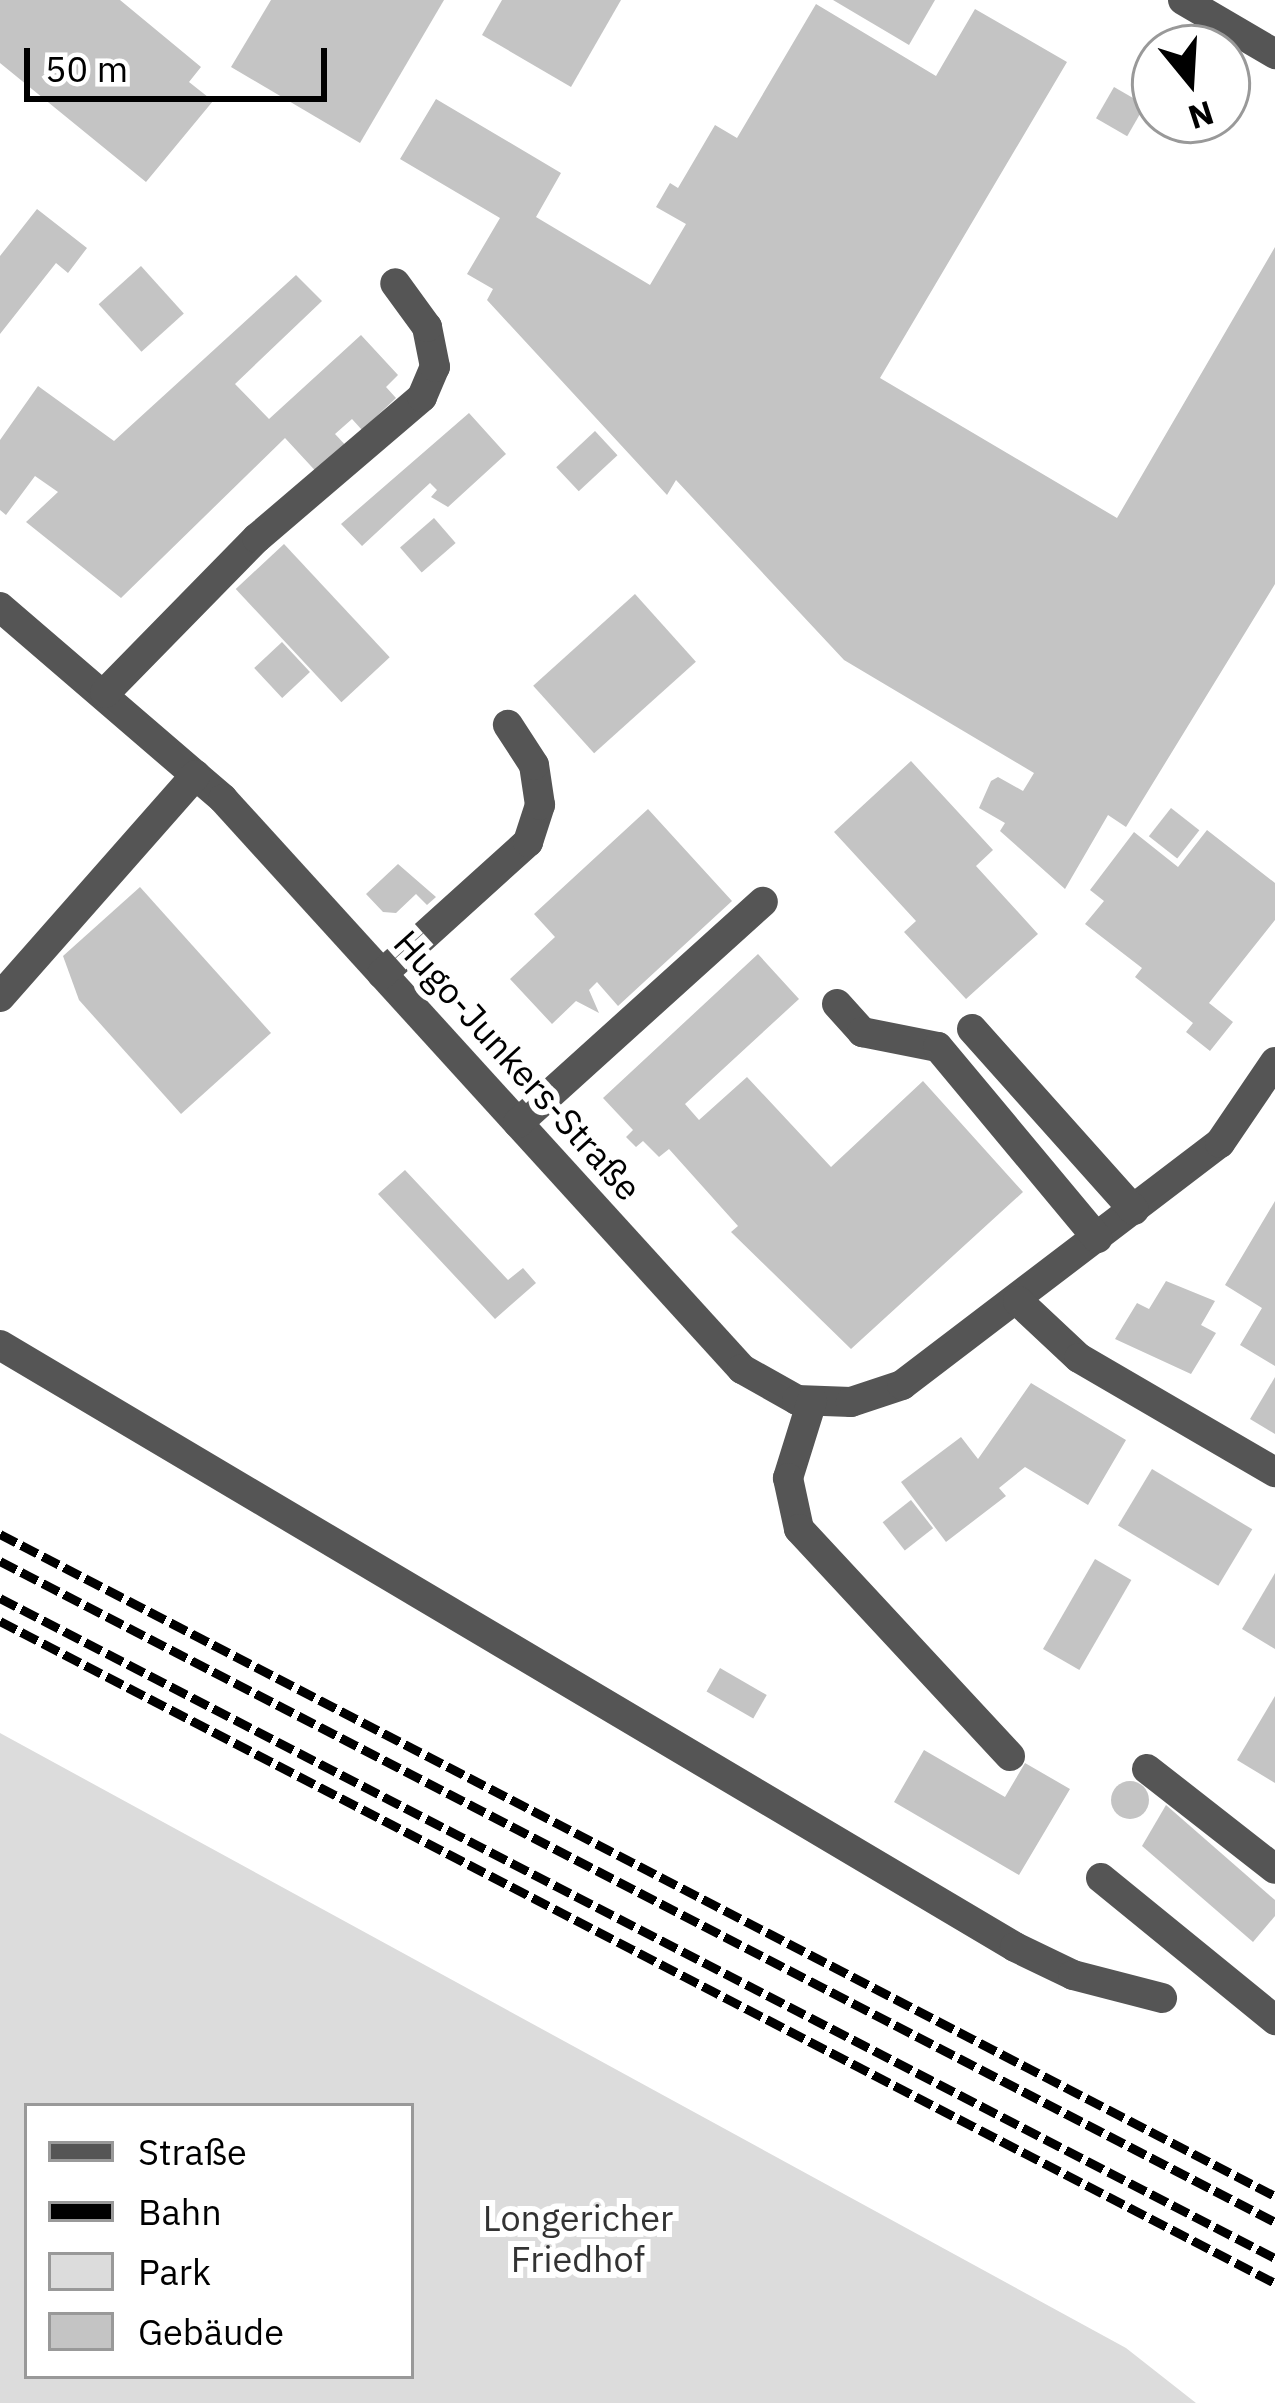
<!DOCTYPE html>
<meta charset="utf-8">
<style>
body{margin:0}
#map{position:relative;width:1275px;height:2403px;overflow:hidden;background:#fff;font-family:"IBM Plex Sans",sans-serif}
div>[style]{position:absolute}
.green>*{inset:0;background:#dcdcdc}
.building>*{inset:0;background:#c4c4c4;transform-origin:0 0}
.round{border-radius:50%}
.minor>*{height:30px;margin:-15px;padding:0 15px;transform-origin:15px;border-radius:15px;background:#555}
.rail>*{height:9px;margin-top:-4.5px;transform-origin:0;background:repeating-linear-gradient(90deg,#000 0 18px,transparent 0 24px)}
span{translate:-50% -50%;white-space:nowrap;text-align:center;line-height:1.15;-webkit-text-stroke:12px #fff;paint-order:stroke}
.street-label{font-size:36px;color:#000}
.park-label{font-size:36px;color:#333}
.legend{position:absolute;left:24px;top:2103px;width:390px;height:276px;box-sizing:border-box;background:#fff;border:3px solid #999;margin:0;padding:15px 21px;list-style:none;font-size:36px;color:#000}
.legend li{display:flex;align-items:center;gap:24px;height:60px}
.legend b{width:60px;border:3px solid #999}
.north{position:absolute;left:1131px;top:24px;width:120px;height:120px;box-sizing:border-box;background:#fff;border:3px solid #999;border-radius:50%;rotate:162deg;font-size:33px;font-weight:700;line-height:48px;text-align:center;color:#000}
.north::after{content:'';display:block;margin:auto;width:42px;height:54px;background:#000;clip-path:polygon(50% 0,100% 100%,50% 72%,0 100%)}
.scale{position:absolute;left:24px;top:48px;width:303px;height:54px;box-sizing:border-box;border:6px solid #000;border-top:0;padding-left:15px;font-size:36px;line-height:42px;white-space:nowrap;color:#000;-webkit-text-stroke:9px #fff;paint-order:stroke}
</style>
<div id="map">
<div class="green">
<div style="clip-path:polygon(evenodd,0 1733px,1126px 2348px,1196px 2403px,0 2403px,0 1733px,27px 2106px,411px 2106px,411px 2376px,27px 2376px,27px 2106px)"></div>
</div>
<div class="building">
<div style="clip-path:polygon(0 0,120px 0,201px 67px,189px 82px,213px 101px,146px 182px,0 63px)"></div>
<div style="clip-path:polygon(271px 0,444px 0,360px 143px,231px 67px)"></div>
<div style="clip-path:polygon(502px 0,621px 0,571px 87px,482px 35px)"></div>
<div style="clip-path:polygon(833px 0,935px 0,909px 45px)"></div>
<div style="clip-path:polygon(816px 4px,936px 76px,975px 9px,1067px 62px,880px 378px,1117px 518px,1275px 247px,1275px 584px,1126px 827px,1108px 815px,1065px 889px,1000px 831px,1005px 823px,979px 808px,991px 781px,998px 777px,1023px 791px,1034px 773px,844px 660px,676px 480px,667px 495px,487px 300px,493px 289px,467px 274px,500px 218px,400px 159px,436px 99px,561px 173px,536px 217px,650px 285px,686px 224px,656px 207px,670px 183px,678px 188px,715px 125px,737px 138px)"></div>
<div style="left:1114px;top:87px;width:36px;height:36px;rotate:30deg"></div>
<div style="clip-path:polygon(37px 209px,87px 248px,68px 273px,56px 263px,0 334px,0 256px)"></div>
<div style="left:141px;top:266px;width:64px;height:57px;rotate:48deg"></div>
<div style="clip-path:polygon(296px 275px,322px 301px,235px 384px,269px 419px,361px 335px,398px 375px,386px 387px,396px 398px,362px 430px,352px 419px,335px 434px,351px 451px,322px 478px,285px 438px,121px 598px,26px 522px,58px 492px,35px 476px,6px 515px,0 510px,0 440px,38px 386px,114px 441px)"></div>
<div style="clip-path:polygon(469px 413px,506px 454px,448px 507px,431px 497px,437px 490px,430px 483px,362px 546px,341px 524px)"></div>
<div style="left:595px;top:431px;width:33px;height:53px;rotate:47deg"></div>
<div style="left:434px;top:518px;width:33px;height:45px;rotate:49deg"></div>
<div style="left:284px;top:544px;width:155px;height:66px;rotate:47deg"></div>
<div style="left:635px;top:594px;width:91px;height:137px;rotate:48deg"></div>
<div style="left:282px;top:642px;width:41px;height:38px;rotate:47deg"></div>
<div style="clip-path:polygon(911px 761px,993px 850px,976px 866px,1038px 934px,966px 999px,904px 932px,916px 921px,834px 832px)"></div>
<div style="left:1171px;top:808px;width:36px;height:36px;rotate:38deg"></div>
<div style="clip-path:polygon(648px 809px,732px 901px,618px 1006px,597px 982px,589px 990px,599px 1013px,576px 1001px,552px 1024px,510px 979px,555px 937px,534px 914px)"></div>
<div style="clip-path:polygon(1207px 830px,1275px 883px,1275px 920px,1209px 1003px,1233px 1022px,1210px 1051px,1186px 1032px,1193px 1023px,1135px 977px,1142px 968px,1085px 924px,1104px 901px,1090px 890px,1134px 832px,1178px 867px)"></div>
<div style="clip-path:polygon(398px 864px,436px 897px,427px 905px,416px 894px,396px 913px,383px 912px,366px 894px)"></div>
<div style="clip-path:polygon(140px 887px,271px 1033px,181px 1114px,79px 1000px,63px 956px)"></div>
<div style="clip-path:polygon(758px 954px,799px 999px,685px 1104px,699px 1120px,747px 1077px,831px 1167px,923px 1081px,1023px 1192px,851px 1349px,731px 1232px,738px 1226px,669px 1149px,659px 1157px,643px 1141px,636px 1147px,626px 1137px,633px 1130px,603px 1098px)"></div>
<div style="clip-path:polygon(405px 1170px,508px 1280px,523px 1268px,536px 1283px,495px 1319px,378px 1194px)"></div>
<div style="clip-path:polygon(1275px 1201px,1275px 1366px,1240px 1345px,1262px 1308px,1225px 1285px)"></div>
<div style="clip-path:polygon(1166px 1281px,1215px 1301px,1201px 1325px,1216px 1333px,1191px 1374px,1115px 1339px,1137px 1303px,1149px 1309px)"></div>
<div style="clip-path:polygon(1275px 1377px,1275px 1434px,1250px 1419px)"></div>
<div style="clip-path:polygon(1031px 1383px,1126px 1440px,1088px 1505px,1025px 1467px,999px 1488px,1006px 1496px,946px 1542px,901px 1482px,961px 1437px,978px 1459px)"></div>
<div style="left:1152px;top:1469px;width:117px;height:66px;rotate:31deg"></div>
<div style="left:911px;top:1500px;width:36px;height:36px;rotate:52deg"></div>
<div style="left:1095px;top:1559px;width:42px;height:104px;rotate:30deg"></div>
<div style="clip-path:polygon(1275px 1573px,1275px 1649px,1242px 1629px)"></div>
<div style="left:720px;top:1668px;width:54px;height:27px;rotate:30deg"></div>
<div style="clip-path:polygon(1275px 1696px,1275px 1783px,1237px 1760px)"></div>
<div style="clip-path:polygon(924px 1750px,1005px 1797px,1025px 1763px,1070px 1789px,1019px 1875px,894px 1802px)"></div>
<div class="round" style="left:1111px;top:1781px;width:38px;height:38px"></div>
<div style="clip-path:polygon(1166px 1805px,1275px 1900px,1275px 1916px,1253px 1942px,1142px 1846px)"></div>
</div>
<div class="minor">
<div style="left:1183px;top:0;width:107px;rotate:30.4deg"></div>
<div style="left:0;top:607px;width:294px;rotate:40.7deg"></div>
<div style="left:223px;top:799px;width:771px;rotate:47.68deg"></div>
<div style="left:742px;top:1369px;width:63px;rotate:29.4deg"></div>
<div style="left:797px;top:1400px;width:54px;rotate:2.1deg"></div>
<div style="left:851px;top:1402px;width:54px;rotate:-18.4deg"></div>
<div style="left:902px;top:1385px;width:400px;rotate:-37.3deg"></div>
<div style="left:1220px;top:1143px;width:98px;rotate:-55.8deg"></div>
<div style="left:105px;top:693px;width:217px;rotate:-45.6deg"></div>
<div style="left:257px;top:538px;width:217px;rotate:-40.5deg"></div>
<div style="left:422px;top:397px;width:33px;rotate:-67deg"></div>
<div style="left:435px;top:367px;width:41px;rotate:-101.3deg"></div>
<div style="left:427px;top:327px;width:54px;rotate:-126deg"></div>
<div style="left:382px;top:974px;width:197px;rotate:-42.1deg"></div>
<div style="left:528px;top:842px;width:39px;rotate:-72deg"></div>
<div style="left:540px;top:805px;width:40px;rotate:-98.5deg"></div>
<div style="left:534px;top:765px;width:48px;rotate:-123deg"></div>
<div style="left:0;top:997px;width:296px;rotate:-48.6deg"></div>
<div style="left:837px;top:1004px;width:38px;rotate:48deg"></div>
<div style="left:862px;top:1032px;width:77px;rotate:11.2deg"></div>
<div style="left:938px;top:1047px;width:249px;rotate:50.2deg"></div>
<div style="left:972px;top:1029px;width:243px;rotate:48.2deg"></div>
<div style="left:518px;top:1123px;width:330px;rotate:-42.1deg"></div>
<div style="left:1018px;top:1301px;width:83px;rotate:43.1deg"></div>
<div style="left:1079px;top:1358px;width:227px;rotate:30.2deg"></div>
<div style="left:0;top:1345px;width:1180px;rotate:30.67deg"></div>
<div style="left:1015px;top:1947px;width:64px;rotate:25.8deg"></div>
<div style="left:1073px;top:1975px;width:92px;rotate:14.5deg"></div>
<div style="left:812px;top:1401px;width:81px;rotate:107.3deg"></div>
<div style="left:788px;top:1478px;width:52px;rotate:77.8deg"></div>
<div style="left:799px;top:1529px;width:310px;rotate:47.1deg"></div>
<div style="left:1147px;top:1769px;width:162px;rotate:38deg"></div>
<div style="left:1101px;top:1878px;width:225px;rotate:39.2deg"></div>
</div>
<div class="rail">
<div style="left:0;top:1534px;width:1437px;rotate:27.44deg"></div>
<div style="left:0;top:1561px;width:1436px;rotate:27.4deg"></div>
<div style="left:0;top:1598px;width:1436px;rotate:27.37deg"></div>
<div style="left:0;top:1621px;width:1437px;rotate:27.44deg"></div>
</div>
<div class="street-label">
<span style="left:518px;top:1065px;rotate:48deg">Hugo-Junkers-Straße</span>
</div>
<div class="park-label">
<span style="left:578px;top:2238px">Longericher<br>Friedhof</span>
</div>
<ul class="legend">
<li><b style="height:15px;background:#555"></b>Straße</li>
<li><b style="height:15px;background:#000"></b>Bahn</li>
<li><b style="height:33px;background:#dcdcdc"></b>Park</li>
<li><b style="height:33px;background:#c4c4c4"></b>Gebäude</li>
</ul>
<div class="north">N</div>
<div class="scale">50 m</div>
</div>
